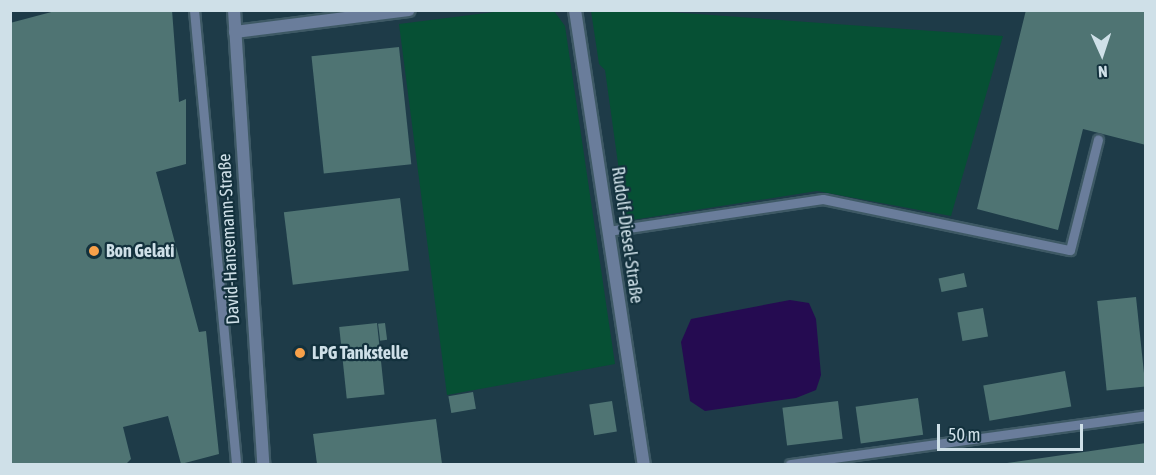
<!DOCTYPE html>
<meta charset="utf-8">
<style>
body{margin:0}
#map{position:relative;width:1156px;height:475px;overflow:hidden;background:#1e3b48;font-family:"Asap Condensed",sans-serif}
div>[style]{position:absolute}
.green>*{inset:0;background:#065034}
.water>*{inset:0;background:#250b51}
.building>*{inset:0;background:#4f7473;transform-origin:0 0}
.roads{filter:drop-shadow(2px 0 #3e5965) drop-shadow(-2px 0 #3e5965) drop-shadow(0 2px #3e5965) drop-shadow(0 -2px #3e5965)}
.service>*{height:9px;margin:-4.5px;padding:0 4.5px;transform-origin:4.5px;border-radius:4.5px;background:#6a7d9b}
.minor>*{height:12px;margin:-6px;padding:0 6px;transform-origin:6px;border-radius:6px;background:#6a7d9b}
.tertiary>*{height:12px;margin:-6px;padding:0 6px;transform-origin:6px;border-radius:6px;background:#6a7d9b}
.dots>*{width:16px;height:16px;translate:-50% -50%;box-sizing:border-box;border:3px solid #13313d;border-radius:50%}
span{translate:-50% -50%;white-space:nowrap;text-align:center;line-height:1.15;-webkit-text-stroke:4.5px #13313d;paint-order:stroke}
.street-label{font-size:18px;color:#cfe0e8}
.poi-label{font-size:18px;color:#cfe0e8;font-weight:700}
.left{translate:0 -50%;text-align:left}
.frame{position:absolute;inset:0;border:12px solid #cfe0e8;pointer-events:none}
.north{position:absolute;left:1072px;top:24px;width:60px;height:60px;-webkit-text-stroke:4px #13313d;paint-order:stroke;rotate:177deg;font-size:16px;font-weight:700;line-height:24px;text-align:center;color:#cfe0e8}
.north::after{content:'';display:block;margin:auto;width:21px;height:27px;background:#cfe0e8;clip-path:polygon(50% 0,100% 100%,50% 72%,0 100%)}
.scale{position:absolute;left:937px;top:424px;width:146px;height:27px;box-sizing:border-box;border:3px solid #cfe0e8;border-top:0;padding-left:8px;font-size:18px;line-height:21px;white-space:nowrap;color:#cfe0e8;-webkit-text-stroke:4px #13313d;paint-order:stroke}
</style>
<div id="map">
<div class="green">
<div style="clip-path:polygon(510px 10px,554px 11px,565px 26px,615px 364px,447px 395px,399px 24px)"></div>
<div style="clip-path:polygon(591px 11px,655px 11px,1003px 36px,951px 216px,817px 191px,626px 221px,605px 70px,599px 64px)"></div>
</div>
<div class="water">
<div style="clip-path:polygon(790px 300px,809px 303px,816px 319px,821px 375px,816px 390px,796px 398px,705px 411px,690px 401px,681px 342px,691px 319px)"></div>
</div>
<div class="building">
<div style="clip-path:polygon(59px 10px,172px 10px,179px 102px,186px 99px,186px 164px,156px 172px,199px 332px,206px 331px,219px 454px,181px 464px,168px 416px,123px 427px,131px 459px,126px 464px,10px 464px,10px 23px)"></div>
<div style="clip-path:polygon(1026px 10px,1146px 10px,1146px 145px,1083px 129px,1058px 230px,977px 209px)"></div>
<div style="left:399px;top:47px;width:118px;height:88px;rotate:84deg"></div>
<div style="left:400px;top:198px;width:73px;height:117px;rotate:83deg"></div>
<div style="left:964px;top:273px;width:14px;height:26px;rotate:78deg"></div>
<div style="left:1136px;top:297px;width:90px;height:39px;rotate:84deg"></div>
<div style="left:983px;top:308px;width:29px;height:26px;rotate:80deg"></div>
<div style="left:377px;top:323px;width:72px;height:38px;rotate:84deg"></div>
<div style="left:385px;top:323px;width:17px;height:7px;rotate:83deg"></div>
<div style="left:1065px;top:371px;width:36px;height:83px;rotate:80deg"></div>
<div style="left:473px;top:392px;width:17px;height:25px;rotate:80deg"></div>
<div style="left:918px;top:398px;width:37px;height:63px;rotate:82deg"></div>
<div style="left:612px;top:401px;width:31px;height:23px;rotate:81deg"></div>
<div style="left:838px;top:401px;width:38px;height:56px;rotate:83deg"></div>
<div style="clip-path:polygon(436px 419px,442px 464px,317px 464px,313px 434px)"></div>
<div style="clip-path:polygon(1146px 443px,1146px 464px,1007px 464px,1007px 463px)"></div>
</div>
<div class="roads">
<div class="service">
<div style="left:194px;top:10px;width:456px;rotate:84.7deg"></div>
<div style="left:608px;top:231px;width:217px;rotate:-8.5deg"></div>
<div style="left:823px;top:199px;width:252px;rotate:11.7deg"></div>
<div style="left:1070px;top:250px;width:114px;rotate:-75.8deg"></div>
<div style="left:790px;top:464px;width:359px;rotate:-7.8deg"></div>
</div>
<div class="minor">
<div style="left:575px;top:10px;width:459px;rotate:81.4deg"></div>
<div style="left:235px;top:32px;width:175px;rotate:-7.2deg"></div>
</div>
<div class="tertiary">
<div style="left:234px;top:10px;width:455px;rotate:86.3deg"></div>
</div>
</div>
<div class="dots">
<div style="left:94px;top:251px;background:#f8a14a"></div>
<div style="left:300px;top:353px;background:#f8a14a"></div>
</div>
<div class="street-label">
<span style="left:627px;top:235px;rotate:82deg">Rudolf-Diesel-Straße</span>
<span style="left:229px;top:239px;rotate:-93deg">David-Hansemann-Straße</span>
</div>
<div class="poi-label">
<span class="left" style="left:106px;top:251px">Bon Gelati</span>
<span class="left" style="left:312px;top:353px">LPG Tankstelle</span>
</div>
<div class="frame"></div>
<div class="north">N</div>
<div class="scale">50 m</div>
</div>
